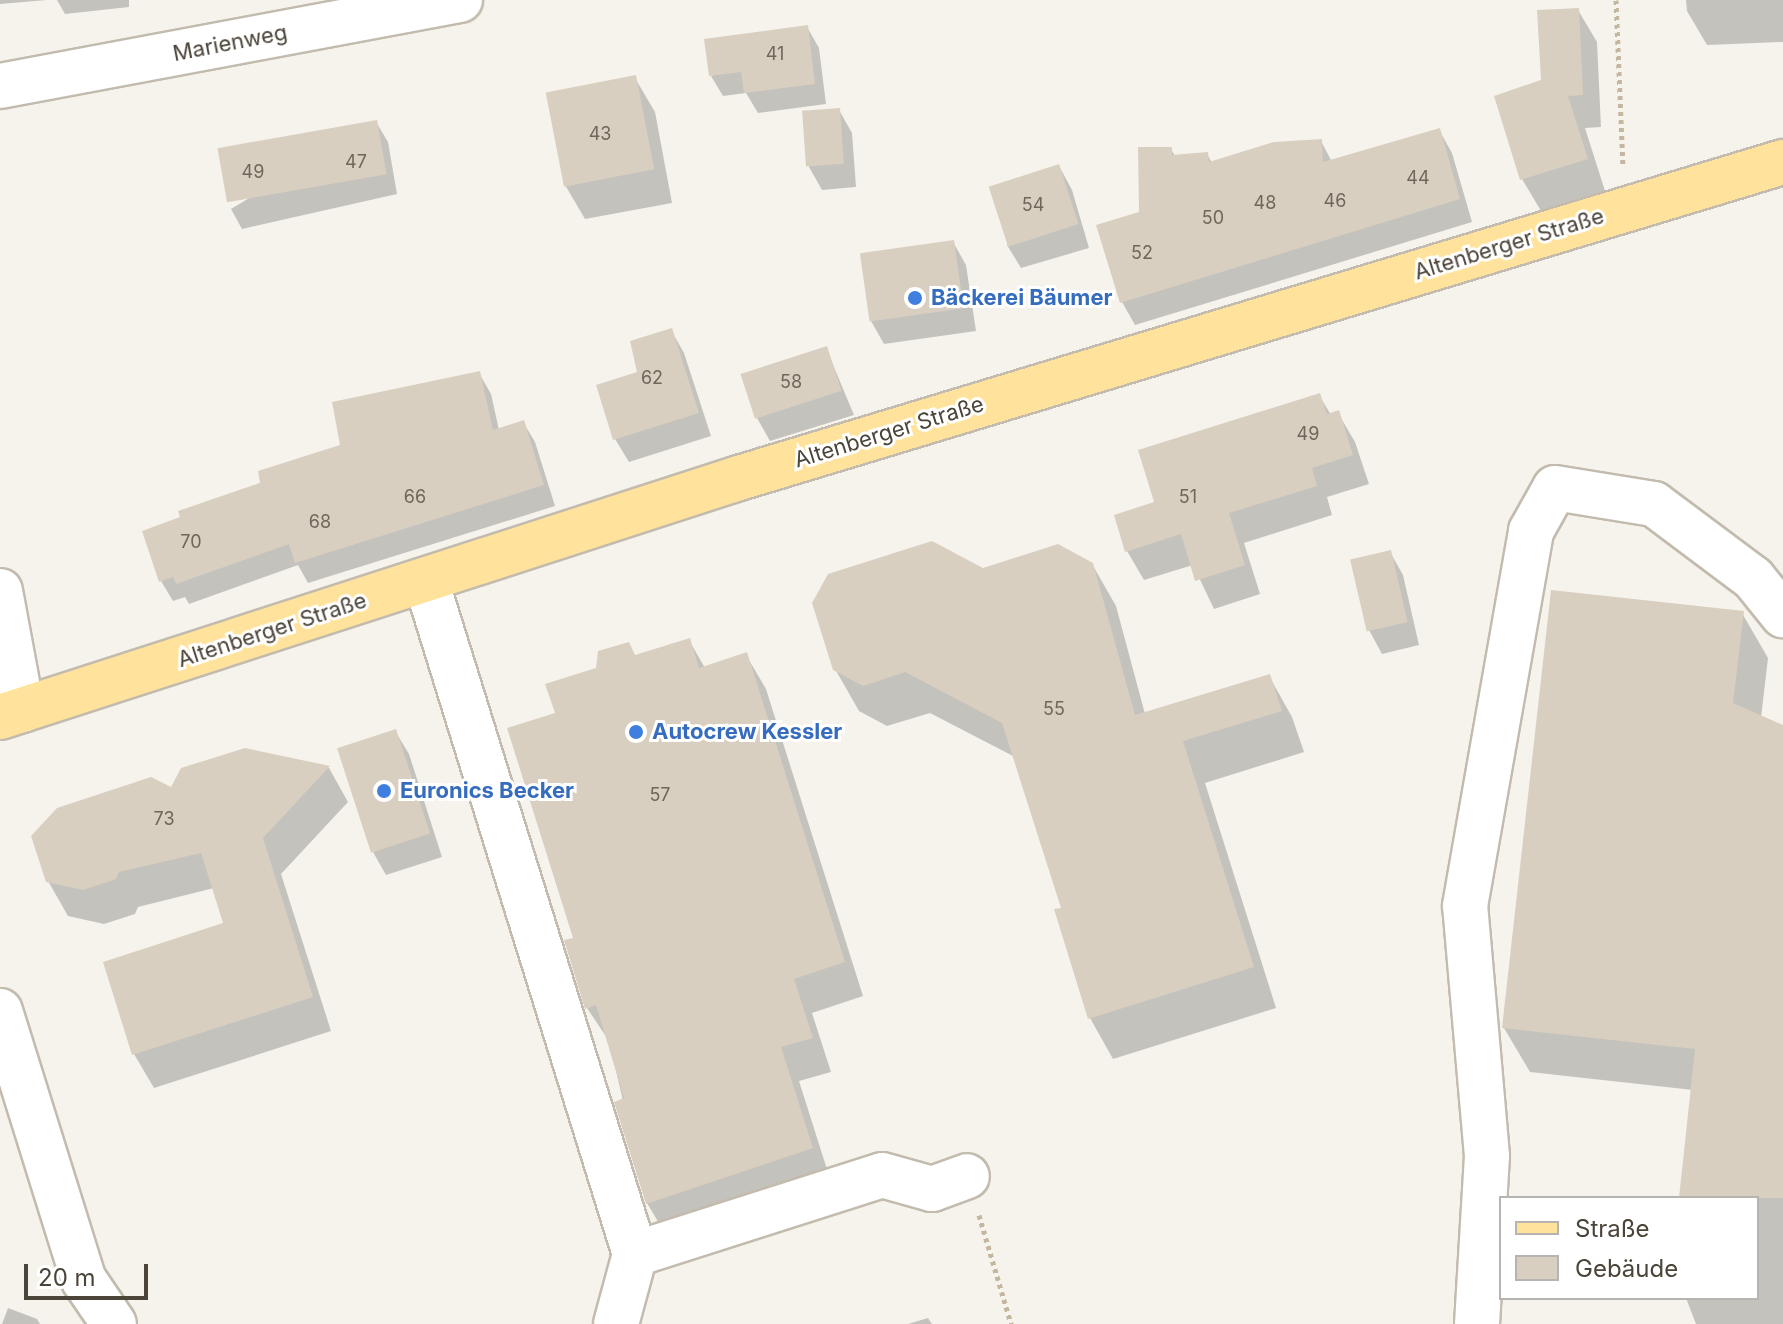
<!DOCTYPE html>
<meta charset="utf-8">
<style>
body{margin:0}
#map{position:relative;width:1783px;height:1324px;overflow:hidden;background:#f6f3ec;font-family:Inter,sans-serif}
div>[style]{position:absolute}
.shadow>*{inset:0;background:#0003}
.building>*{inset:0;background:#d8cfc1;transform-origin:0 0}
.path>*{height:5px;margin-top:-2.5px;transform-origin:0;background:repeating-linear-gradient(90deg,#c4b79f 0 4px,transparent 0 8px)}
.roads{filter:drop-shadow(2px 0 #c2bbae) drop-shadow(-2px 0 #c2bbae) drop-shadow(0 2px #c2bbae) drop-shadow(0 -2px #c2bbae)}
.minor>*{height:44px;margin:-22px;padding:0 22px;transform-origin:22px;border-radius:22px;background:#fff}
.major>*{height:44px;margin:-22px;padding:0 22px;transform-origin:22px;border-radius:22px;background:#ffe39c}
.dots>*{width:22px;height:22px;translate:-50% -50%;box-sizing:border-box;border:4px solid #fff;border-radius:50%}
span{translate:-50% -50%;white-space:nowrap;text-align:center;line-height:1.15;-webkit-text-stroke:6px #fff;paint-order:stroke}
.number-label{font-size:18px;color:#6e675b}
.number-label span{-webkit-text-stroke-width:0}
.street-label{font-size:22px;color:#4b4439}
.shop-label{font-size:22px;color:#366cbe;font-weight:700}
.left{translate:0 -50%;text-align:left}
.legend{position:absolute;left:1499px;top:1196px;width:260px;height:104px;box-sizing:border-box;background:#fff;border:2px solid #b7b4b0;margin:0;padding:10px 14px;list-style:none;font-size:24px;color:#4b4439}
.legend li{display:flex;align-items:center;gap:16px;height:40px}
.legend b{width:40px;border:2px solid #b7b4b0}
.scale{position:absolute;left:24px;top:1264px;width:124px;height:36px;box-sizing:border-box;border:4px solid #4b4439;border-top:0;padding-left:10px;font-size:24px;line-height:28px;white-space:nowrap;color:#4b4439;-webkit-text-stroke:6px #fff;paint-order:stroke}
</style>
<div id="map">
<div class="shadow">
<div style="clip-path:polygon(0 0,47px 0,0 4px)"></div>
<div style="clip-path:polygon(57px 0,129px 0,129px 7px,65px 14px)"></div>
<div style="clip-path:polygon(1686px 0,1783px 0,1783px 42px,1707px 45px,1687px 11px)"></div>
<div style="clip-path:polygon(1578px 10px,1597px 42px,1601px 127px,1585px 128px,1605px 191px,1541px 211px,1522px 179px,1543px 81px)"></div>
<div style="clip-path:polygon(807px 27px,819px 48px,826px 104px,758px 113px,746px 93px,723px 96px,711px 76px)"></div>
<div style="clip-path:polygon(635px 78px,655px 112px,672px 203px,585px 219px,565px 185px)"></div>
<div style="clip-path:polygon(839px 110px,852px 133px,856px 187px,822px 190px,809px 167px)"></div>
<div style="clip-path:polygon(376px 122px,388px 142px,397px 194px,242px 229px,231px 209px)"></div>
<div style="clip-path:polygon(1439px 130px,1452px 153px,1472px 222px,1135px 325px,1122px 302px,1141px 214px,1171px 149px,1175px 156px,1207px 154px,1212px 163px,1321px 141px,1332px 162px)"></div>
<div style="clip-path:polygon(1059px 166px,1072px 190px,1089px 248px,1021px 268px,1007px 245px)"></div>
<div style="clip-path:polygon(953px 242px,966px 265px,976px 331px,884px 344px,871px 321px)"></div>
<div style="clip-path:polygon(671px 330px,684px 353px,711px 436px,629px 462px,615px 439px,640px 373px)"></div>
<div style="clip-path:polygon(826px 348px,854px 415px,770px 441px,757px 418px)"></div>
<div style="clip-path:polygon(479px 373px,491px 394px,499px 430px,523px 422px,535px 442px,555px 506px,308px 583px,298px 565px,189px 604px,185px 597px,173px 601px,161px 581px,183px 518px,342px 446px)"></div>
<div style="clip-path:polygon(1319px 395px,1331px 415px,1338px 413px,1355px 442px,1369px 484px,1327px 497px,1332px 515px,1244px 543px,1260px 594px,1214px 609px,1193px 565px,1144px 580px,1127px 551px,1157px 503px)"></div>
<div style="clip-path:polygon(1390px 552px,1403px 575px,1419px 645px,1382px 654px,1369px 630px)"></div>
<div style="clip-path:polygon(1092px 564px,1116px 606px,1145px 714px,1269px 676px,1292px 717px,1304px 752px,1205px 783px,1276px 1008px,1113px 1059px,1090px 1018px,1063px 909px,1015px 757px,930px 713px,887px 726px,859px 711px,835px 669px,983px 570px)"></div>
<div style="clip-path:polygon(1742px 613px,1768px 658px,1761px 718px,1783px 728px,1783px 1324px,1696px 1324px,1686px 1298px,1757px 1298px,1757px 1198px,1681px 1198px,1693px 1090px,1530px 1072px,1504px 1028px)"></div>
<div style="clip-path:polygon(689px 640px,705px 668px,746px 655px,766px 689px,863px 996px,812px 1013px,831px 1072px,799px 1081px,831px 1182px,667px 1237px,647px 1203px,609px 1041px,587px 1008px,575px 939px,557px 715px,636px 657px)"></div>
<div style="clip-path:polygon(395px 731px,409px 754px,442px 857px,386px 875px,373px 852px)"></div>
<div style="clip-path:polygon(245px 750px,329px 768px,348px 802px,281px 874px,331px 1031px,154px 1088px,134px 1054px,226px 924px,214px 888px,138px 907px,135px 914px,104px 924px,68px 916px,48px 881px,172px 790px)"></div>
<div style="clip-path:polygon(8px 1308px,37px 1319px,40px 1324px,2px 1324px)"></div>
<div style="clip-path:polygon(928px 1318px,932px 1324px,908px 1324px)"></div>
</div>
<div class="building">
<div style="clip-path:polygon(1579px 8px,1583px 95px,1568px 96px,1588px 159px,1520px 180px,1494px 96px,1541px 80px,1537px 10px)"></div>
<div style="clip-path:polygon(808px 25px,815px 84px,744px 93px,741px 72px,709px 76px,704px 39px)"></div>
<div style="left:636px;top:75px;width:96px;height:92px;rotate:79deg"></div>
<div style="left:840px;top:108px;width:56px;height:38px;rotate:86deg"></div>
<div style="left:377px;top:120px;width:55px;height:162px;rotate:80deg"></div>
<div style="clip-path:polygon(1440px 128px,1460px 199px,1120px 303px,1096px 225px,1139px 212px,1138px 147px,1172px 147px,1172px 155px,1208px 152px,1209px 162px,1274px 142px,1322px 139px,1323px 162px)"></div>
<div style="left:1059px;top:164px;width:63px;height:74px;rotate:72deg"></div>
<div style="left:954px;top:240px;width:69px;height:95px;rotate:82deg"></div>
<div style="clip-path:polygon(672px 328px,699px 413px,613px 440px,596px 385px,637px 372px,630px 341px)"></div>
<div style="left:827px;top:346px;width:47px;height:91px;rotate:72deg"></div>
<div style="clip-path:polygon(480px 371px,493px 430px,524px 420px,544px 485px,295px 563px,289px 544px,176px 584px,173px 577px,159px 582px,142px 531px,180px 517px,178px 511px,260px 483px,258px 471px,340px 445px,332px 402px)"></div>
<div style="clip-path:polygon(1320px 393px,1327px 414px,1339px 410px,1353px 455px,1312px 468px,1317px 486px,1229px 513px,1245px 565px,1195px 581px,1181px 534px,1125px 552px,1114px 515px,1154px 502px,1138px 450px)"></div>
<div style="clip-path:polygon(932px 541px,983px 568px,1058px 544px,1093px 563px,1135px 715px,1270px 674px,1282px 711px,1183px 741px,1254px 967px,1088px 1019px,1054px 909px,1061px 908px,1002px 723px,905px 672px,863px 686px,833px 670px,812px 603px,828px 574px)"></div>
<div style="left:1391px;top:550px;width:74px;height:42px;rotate:77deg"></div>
<div style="clip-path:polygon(1551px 590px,1744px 611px,1733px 703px,1783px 725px,1783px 1198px,1679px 1198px,1695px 1049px,1502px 1028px)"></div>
<div style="clip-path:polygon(690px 638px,699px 668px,747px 652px,845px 962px,794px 979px,813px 1038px,781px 1047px,813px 1148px,646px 1204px,614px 1102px,624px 1098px,596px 1005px,585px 1009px,564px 940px,573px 938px,507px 728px,555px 713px,545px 684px,596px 668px,598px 651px,629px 642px,635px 655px)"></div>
<div style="left:396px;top:729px;width:110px;height:62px;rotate:72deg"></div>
<div style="clip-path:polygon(245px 748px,330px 766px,263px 838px,313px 997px,132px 1055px,103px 962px,223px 923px,201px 853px,119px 872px,116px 879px,83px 890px,46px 882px,31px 836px,57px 808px,151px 777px,171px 787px,181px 768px)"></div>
</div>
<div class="path">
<div style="left:1616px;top:0;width:167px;rotate:87.6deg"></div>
<div style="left:979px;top:1215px;width:114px;rotate:73.6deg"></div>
</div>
<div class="roads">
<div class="minor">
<div style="left:0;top:86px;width:468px;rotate:-10.6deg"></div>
<div style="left:426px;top:581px;width:705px;rotate:72.75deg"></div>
<div style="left:635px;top:1254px;width:259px;rotate:-17.7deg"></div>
<div style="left:882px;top:1175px;width:52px;rotate:15.6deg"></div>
<div style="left:932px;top:1189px;width:37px;rotate:-20deg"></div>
<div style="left:0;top:591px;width:121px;rotate:79.5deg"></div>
<div style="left:0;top:1011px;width:282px;rotate:72.7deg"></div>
<div style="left:84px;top:1280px;width:53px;rotate:55.7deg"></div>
<div style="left:616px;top:1324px;width:73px;rotate:-74.8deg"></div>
<div style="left:1477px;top:1324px;width:168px;rotate:-86.6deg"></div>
<div style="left:1487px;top:1156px;width:251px;rotate:-95deg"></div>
<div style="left:1465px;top:906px;width:381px;rotate:-80deg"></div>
<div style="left:1531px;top:531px;width:49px;rotate:-60.8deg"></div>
<div style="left:1555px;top:488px;width:100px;rotate:9.2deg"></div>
<div style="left:1654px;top:504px;width:124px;rotate:36.8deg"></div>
<div style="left:1753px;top:578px;width:48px;rotate:51deg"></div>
</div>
<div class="major">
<div style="left:0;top:717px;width:777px;rotate:-17.92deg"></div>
<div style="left:739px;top:478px;width:1091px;rotate:-16.84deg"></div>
</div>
</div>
<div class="dots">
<div style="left:915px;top:298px;background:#3f7fe0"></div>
<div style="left:636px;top:732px;background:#3f7fe0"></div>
<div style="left:384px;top:791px;background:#3f7fe0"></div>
</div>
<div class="number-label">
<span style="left:775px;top:54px">41</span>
<span style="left:600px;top:134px">43</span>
<span style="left:356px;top:162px">47</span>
<span style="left:253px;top:172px">49</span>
<span style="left:1418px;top:178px">44</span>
<span style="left:1335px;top:201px">46</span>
<span style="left:1265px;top:203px">48</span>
<span style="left:1033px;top:205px">54</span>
<span style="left:1213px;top:218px">50</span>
<span style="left:1142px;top:253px">52</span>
<span style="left:652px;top:378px">62</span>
<span style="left:791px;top:382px">58</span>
<span style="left:1308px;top:434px">49</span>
<span style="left:415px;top:497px">66</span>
<span style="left:1188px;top:497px">51</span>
<span style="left:320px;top:522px">68</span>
<span style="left:191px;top:542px">70</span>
<span style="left:1054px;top:709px">55</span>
<span style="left:660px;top:795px">57</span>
<span style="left:164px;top:819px">73</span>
</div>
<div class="street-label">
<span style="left:230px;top:43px;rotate:-11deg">Marienweg</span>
<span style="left:1509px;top:244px;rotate:-17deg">Altenberger Straße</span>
<span style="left:889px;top:432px;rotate:-17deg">Altenberger Straße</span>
<span style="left:272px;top:630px;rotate:-18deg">Altenberger Straße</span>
</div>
<div class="shop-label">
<span class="left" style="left:931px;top:298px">Bäckerei Bäumer</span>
<span class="left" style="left:652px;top:732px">Autocrew Kessler</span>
<span class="left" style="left:400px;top:791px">Euronics Becker</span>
</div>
<ul class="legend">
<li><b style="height:10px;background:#ffe39c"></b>Straße</li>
<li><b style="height:22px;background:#d8cfc1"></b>Gebäude</li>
</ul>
<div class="scale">20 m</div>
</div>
